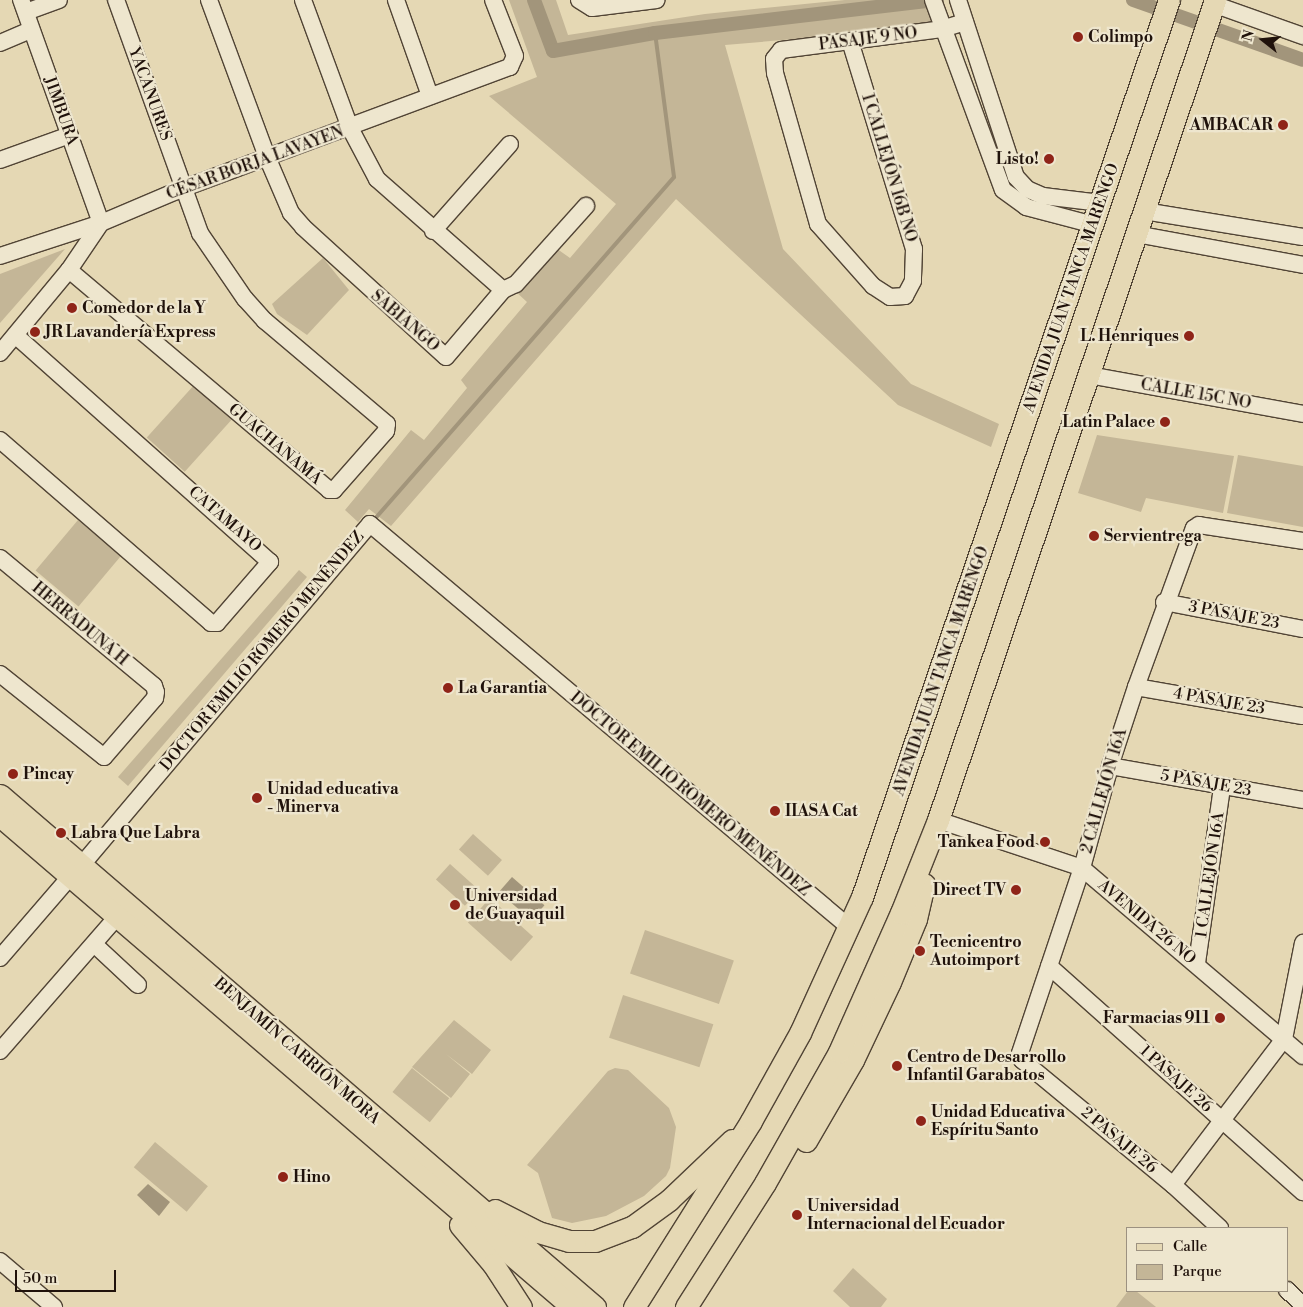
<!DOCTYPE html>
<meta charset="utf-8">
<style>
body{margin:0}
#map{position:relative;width:1303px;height:1307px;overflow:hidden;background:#e5d8b4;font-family:"Libre Bodoni",serif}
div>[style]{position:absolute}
.green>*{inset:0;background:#c4b697;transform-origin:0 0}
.water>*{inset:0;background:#a2957b;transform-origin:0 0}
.stream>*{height:4px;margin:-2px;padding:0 2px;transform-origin:2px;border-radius:2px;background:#a2957b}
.canal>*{height:14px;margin:-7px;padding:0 7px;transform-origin:7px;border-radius:7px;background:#a2957b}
.roads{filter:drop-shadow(1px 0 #514435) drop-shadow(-1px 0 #514435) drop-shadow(0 1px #514435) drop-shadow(0 -1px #514435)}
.minor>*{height:16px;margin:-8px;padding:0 8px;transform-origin:8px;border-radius:8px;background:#eee6ce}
.major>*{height:21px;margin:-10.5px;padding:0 10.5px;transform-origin:10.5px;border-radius:10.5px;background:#e5d8b4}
.dots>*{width:14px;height:14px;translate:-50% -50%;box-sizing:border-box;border:2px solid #eee6ce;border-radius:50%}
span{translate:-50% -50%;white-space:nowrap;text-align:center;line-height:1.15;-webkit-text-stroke:4.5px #eee6ce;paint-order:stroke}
.poi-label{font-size:16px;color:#20120b;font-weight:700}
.left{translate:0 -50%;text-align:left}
.right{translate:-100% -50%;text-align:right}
.street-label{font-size:16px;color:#20120b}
.legend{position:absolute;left:1126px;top:1227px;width:162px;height:65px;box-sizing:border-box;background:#eee6ce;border:1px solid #9c9180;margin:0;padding:6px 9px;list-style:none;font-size:15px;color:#20120b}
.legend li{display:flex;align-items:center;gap:10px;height:25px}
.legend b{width:25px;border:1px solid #9c9180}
.north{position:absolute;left:1238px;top:15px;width:50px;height:50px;-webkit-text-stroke:4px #eee6ce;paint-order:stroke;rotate:286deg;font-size:14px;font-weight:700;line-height:20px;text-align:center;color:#20120b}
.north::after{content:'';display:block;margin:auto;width:18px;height:22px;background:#20120b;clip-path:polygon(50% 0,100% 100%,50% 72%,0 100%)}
.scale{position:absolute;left:15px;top:1270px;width:101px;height:22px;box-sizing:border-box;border:2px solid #20120b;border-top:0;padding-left:6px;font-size:15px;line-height:18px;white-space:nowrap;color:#20120b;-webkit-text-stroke:4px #eee6ce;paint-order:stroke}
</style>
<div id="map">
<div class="green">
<div style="clip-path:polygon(509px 0,556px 0,568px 35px,705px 14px,845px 0,927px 0,935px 27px,725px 45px,783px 249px,911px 384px,999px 424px,991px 447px,898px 405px,676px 199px,391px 526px,369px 509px,358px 522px,345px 510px,411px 430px,424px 440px,467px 388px,461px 380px,527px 302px,515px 291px,553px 246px,570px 258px,616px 204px,489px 96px,537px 77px)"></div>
<div style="clip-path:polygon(65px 249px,0 323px,0 274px)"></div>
<div style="clip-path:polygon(323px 258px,349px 290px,307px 335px,277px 314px,272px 304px)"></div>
<div style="left:195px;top:384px;width:51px;height:72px;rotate:42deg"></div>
<div style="clip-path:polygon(1097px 435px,1234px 456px,1223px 513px,1146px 498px,1141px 512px,1078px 493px)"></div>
<div style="clip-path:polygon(1238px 455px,1303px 466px,1303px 527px,1227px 513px)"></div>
<div style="left:78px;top:520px;width:56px;height:66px;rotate:40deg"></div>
<div style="clip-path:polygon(299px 570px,307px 577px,128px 786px,118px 777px)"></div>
<div style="left:473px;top:834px;width:39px;height:21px;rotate:42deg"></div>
<div style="left:450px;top:864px;width:39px;height:21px;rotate:42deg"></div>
<div style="left:490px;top:898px;width:58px;height:33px;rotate:42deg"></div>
<div style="left:645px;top:930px;width:94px;height:46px;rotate:19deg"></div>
<div style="left:623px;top:995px;width:95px;height:45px;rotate:18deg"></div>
<div style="clip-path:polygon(454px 1020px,491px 1050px,472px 1074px,446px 1054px,470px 1074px,451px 1098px,412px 1067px)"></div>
<div style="left:412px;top:1068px;width:48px;height:31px;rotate:39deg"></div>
<div style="clip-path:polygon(615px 1068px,628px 1070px,669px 1108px,676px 1127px,670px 1168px,666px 1176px,644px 1196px,606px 1216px,572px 1223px,552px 1218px,538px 1173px,527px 1165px,608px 1071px)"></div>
<div style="left:155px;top:1142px;width:69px;height:33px;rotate:40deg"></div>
<div style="clip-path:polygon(853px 1268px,887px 1299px,881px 1307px,850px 1307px,833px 1291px)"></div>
<div style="clip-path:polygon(1128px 1291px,1136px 1291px,1156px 1307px,1116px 1307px)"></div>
</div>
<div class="water">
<div style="left:512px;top:877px;width:43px;height:20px;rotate:41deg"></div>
<div style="clip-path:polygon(148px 1184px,170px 1202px,159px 1216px,137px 1195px)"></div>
</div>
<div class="stream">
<div style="left:373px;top:521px;width:457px;rotate:-48.8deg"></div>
<div style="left:674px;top:177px;width:145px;rotate:-97.5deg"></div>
</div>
<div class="canal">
<div style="left:534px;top:0;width:54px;rotate:69.6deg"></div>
<div style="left:553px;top:51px;width:104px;rotate:-10deg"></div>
<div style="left:655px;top:33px;width:284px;rotate:-6.7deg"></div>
<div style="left:1133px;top:0;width:180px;rotate:19.4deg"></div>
</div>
<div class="roads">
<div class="minor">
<div style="left:209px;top:0;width:167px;rotate:69.7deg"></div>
<div style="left:267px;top:157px;width:61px;rotate:66.8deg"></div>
<div style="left:291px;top:213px;width:18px;rotate:49deg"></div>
<div style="left:303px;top:227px;width:193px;rotate:42.3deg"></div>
<div style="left:446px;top:357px;width:88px;rotate:-49.6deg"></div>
<div style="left:303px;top:0;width:136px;rotate:69.8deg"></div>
<div style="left:350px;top:128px;width:58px;rotate:62.1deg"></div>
<div style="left:377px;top:179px;width:168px;rotate:41.4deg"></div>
<div style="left:396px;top:0;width:102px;rotate:70.5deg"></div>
<div style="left:579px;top:0;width:15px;rotate:32deg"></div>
<div style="left:592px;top:8px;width:65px;rotate:-7deg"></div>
<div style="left:933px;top:0;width:202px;rotate:69.8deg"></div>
<div style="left:1003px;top:190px;width:29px;rotate:36deg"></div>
<div style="left:1026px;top:207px;width:70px;rotate:14.8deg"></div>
<div style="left:958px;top:0;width:186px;rotate:71.9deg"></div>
<div style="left:1016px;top:177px;width:16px;rotate:47deg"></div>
<div style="left:1027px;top:189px;width:17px;rotate:24deg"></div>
<div style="left:1043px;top:196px;width:58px;rotate:6.9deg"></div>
<div style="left:1213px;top:4px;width:96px;rotate:19.6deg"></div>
<div style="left:26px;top:12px;width:35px;rotate:-20deg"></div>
<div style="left:850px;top:41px;width:218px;rotate:72.9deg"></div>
<div style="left:914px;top:249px;width:32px;rotate:92deg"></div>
<div style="left:913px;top:281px;width:17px;rotate:118deg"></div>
<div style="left:905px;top:296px;width:15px;rotate:176deg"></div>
<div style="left:890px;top:297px;width:20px;rotate:-147deg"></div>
<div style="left:873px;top:286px;width:83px;rotate:-131.6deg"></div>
<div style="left:818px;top:224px;width:157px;rotate:-105.9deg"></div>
<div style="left:775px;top:73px;width:14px;rotate:-94deg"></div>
<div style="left:774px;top:59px;width:11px;rotate:-52deg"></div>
<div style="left:781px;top:50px;width:162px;rotate:-7.4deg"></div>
<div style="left:942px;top:29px;width:24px;rotate:-17deg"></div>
<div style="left:0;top:43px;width:34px;rotate:-23deg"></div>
<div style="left:0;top:160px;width:74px;rotate:-19.7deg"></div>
<div style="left:1144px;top:211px;width:161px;rotate:9.3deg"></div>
<div style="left:433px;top:231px;width:116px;rotate:-48.5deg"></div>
<div style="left:1136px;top:234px;width:170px;rotate:10.5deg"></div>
<div style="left:0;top:256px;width:106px;rotate:-18.1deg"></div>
<div style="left:101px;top:223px;width:90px;rotate:-22.9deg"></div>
<div style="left:184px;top:188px;width:348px;rotate:-20.4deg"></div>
<div style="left:510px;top:67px;width:12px;rotate:-66deg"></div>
<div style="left:515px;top:56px;width:60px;rotate:-111.4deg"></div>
<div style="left:69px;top:270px;width:341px;rotate:40.2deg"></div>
<div style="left:329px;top:490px;width:5px"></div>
<div style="left:334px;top:490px;width:79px;rotate:-48.6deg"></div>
<div style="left:386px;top:431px;width:7px;rotate:-82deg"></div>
<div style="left:387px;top:424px;width:160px;rotate:-139.8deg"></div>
<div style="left:265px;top:321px;width:30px;rotate:-132deg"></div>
<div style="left:245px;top:299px;width:80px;rotate:-124.3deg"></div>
<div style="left:200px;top:233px;width:248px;rotate:-109.8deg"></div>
<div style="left:503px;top:290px;width:14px;rotate:-25deg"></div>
<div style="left:516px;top:284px;width:105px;rotate:-48.1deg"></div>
<div style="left:0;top:353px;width:108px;rotate:-50.3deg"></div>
<div style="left:69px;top:270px;width:57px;rotate:-55.8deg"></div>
<div style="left:101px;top:223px;width:237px;rotate:-109.7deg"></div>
<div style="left:1089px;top:375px;width:218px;rotate:10.3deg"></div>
<div style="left:0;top:440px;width:279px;rotate:40.9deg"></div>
<div style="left:211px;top:623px;width:6px"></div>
<div style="left:217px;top:623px;width:81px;rotate:-49deg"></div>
<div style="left:270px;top:562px;width:341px;rotate:-138.3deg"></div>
<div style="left:0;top:558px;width:200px;rotate:39.7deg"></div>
<div style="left:154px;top:686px;width:6px;rotate:72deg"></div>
<div style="left:156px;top:692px;width:6px;rotate:99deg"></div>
<div style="left:155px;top:698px;width:78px;rotate:130.8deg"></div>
<div style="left:104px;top:757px;width:133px;rotate:-141.4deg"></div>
<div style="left:1164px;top:602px;width:142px;rotate:11deg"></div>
<div style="left:1136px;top:687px;width:169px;rotate:9.9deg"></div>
<div style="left:1110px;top:766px;width:196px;rotate:10deg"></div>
<div style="left:938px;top:820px;width:152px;rotate:18.4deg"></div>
<div style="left:1082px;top:868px;width:290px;rotate:40.4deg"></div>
<div style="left:80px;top:867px;width:449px;rotate:-49.8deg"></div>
<div style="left:370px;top:524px;width:626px;rotate:40.08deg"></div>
<div style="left:94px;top:944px;width:60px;rotate:43deg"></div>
<div style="left:0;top:958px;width:107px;rotate:-49.2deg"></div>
<div style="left:1197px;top:963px;width:178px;rotate:-81.9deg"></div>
<div style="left:1049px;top:966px;width:340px;rotate:41.7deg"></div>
<div style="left:0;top:1051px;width:178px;rotate:-48.9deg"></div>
<div style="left:1173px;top:1185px;width:183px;rotate:-52.8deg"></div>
<div style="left:1284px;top:1039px;width:98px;rotate:-78.8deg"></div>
<div style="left:1220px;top:1228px;width:64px;rotate:-137.5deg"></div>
<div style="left:1173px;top:1185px;width:196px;rotate:-140.4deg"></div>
<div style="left:1022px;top:1060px;width:7px;rotate:-106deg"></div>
<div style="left:1020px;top:1053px;width:195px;rotate:-71.5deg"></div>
<div style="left:1082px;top:868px;width:106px;rotate:-74.6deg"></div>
<div style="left:1110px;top:766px;width:83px;rotate:-71.8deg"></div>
<div style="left:1136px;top:687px;width:169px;rotate:-70deg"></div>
<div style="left:1194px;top:528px;width:6px;rotate:-31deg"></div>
<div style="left:1199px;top:525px;width:105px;rotate:8.7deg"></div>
<div style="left:0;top:1261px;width:71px;rotate:40.4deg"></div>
<div style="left:1287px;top:1290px;width:22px;rotate:43deg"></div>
</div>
<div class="major">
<div style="left:0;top:795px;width:785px;rotate:40.71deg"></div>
<div style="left:0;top:816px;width:754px;rotate:40.64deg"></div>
<div style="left:806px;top:1141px;width:94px;rotate:-59.9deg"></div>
<div style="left:853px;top:1060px;width:86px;rotate:-64.6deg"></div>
<div style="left:890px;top:982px;width:68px;rotate:-67.6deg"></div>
<div style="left:916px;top:919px;width:36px;rotate:-77deg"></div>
<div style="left:495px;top:1210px;width:48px;rotate:27.1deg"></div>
<div style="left:538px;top:1232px;width:32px;rotate:16deg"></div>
<div style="left:569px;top:1241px;width:26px"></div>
<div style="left:595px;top:1241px;width:40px;rotate:-21deg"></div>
<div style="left:632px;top:1227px;width:46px;rotate:-36.1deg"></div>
<div style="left:669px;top:1200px;width:87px;rotate:-43.6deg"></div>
<div style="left:460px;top:1225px;width:51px;rotate:49.8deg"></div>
<div style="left:493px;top:1264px;width:51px;rotate:56.9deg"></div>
<div style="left:634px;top:1307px;width:220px;rotate:-57.8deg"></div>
<div style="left:751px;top:1121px;width:101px;rotate:-60.9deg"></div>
<div style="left:800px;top:1033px;width:149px;rotate:-65.5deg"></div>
<div style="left:862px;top:897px;width:948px;rotate:-71.11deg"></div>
<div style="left:686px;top:1307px;width:147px;rotate:-57.5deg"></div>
<div style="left:765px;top:1183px;width:150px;rotate:-60.5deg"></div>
<div style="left:839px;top:1052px;width:152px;rotate:-66deg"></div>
<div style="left:901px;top:913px;width:100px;rotate:-68.3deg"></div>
<div style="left:938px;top:820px;width:866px;rotate:-71.33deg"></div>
</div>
</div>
<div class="dots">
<div style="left:1078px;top:37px;background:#8f2418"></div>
<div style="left:1283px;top:125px;background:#8f2418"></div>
<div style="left:1049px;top:159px;background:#8f2418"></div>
<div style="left:72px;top:308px;background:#8f2418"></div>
<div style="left:35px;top:332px;background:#8f2418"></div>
<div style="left:1189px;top:336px;background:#8f2418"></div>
<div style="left:1165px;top:422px;background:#8f2418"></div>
<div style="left:1094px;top:536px;background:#8f2418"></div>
<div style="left:448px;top:688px;background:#8f2418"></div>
<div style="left:13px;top:774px;background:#8f2418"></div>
<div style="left:257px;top:798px;background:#8f2418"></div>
<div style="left:775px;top:811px;background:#8f2418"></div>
<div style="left:61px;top:833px;background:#8f2418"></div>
<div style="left:1045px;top:842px;background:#8f2418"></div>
<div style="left:1016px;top:890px;background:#8f2418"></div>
<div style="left:455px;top:905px;background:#8f2418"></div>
<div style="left:920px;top:951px;background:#8f2418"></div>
<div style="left:1220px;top:1018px;background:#8f2418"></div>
<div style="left:897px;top:1066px;background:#8f2418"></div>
<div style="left:921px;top:1121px;background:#8f2418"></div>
<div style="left:283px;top:1177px;background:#8f2418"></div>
<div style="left:797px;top:1215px;background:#8f2418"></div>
</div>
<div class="poi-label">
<span class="left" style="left:1088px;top:37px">Colimpo</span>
<span class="right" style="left:1273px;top:125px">AMBACAR</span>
<span class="right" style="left:1039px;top:159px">Listo!</span>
<span class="left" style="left:82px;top:308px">Comedor de la Y</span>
<span class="left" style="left:45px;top:332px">JR Lavandería Express</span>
<span class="right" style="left:1179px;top:336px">L. Henriques</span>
<span class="right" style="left:1155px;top:422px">Latin Palace</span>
<span class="left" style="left:1104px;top:536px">Servientrega</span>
<span class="left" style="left:458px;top:688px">La Garantia</span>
<span class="left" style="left:23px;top:774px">Pincay</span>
<span class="left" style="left:267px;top:798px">Unidad educativa<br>- Minerva</span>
<span class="left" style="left:785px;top:811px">IIASA Cat</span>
<span class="left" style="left:71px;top:833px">Labra Que Labra</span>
<span class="right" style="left:1035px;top:842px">Tankea Food</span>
<span class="right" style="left:1006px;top:890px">Direct TV</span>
<span class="left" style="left:465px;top:905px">Universidad<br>de Guayaquil</span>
<span class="left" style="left:930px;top:951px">Tecnicentro<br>Autoimport</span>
<span class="right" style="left:1210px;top:1018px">Farmacias 911</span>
<span class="left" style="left:907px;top:1066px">Centro de Desarrollo<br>Infantil Garabatos</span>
<span class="left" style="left:931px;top:1121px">Unidad Educativa<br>Espíritu Santo</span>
<span class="left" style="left:293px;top:1177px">Hino</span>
<span class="left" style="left:807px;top:1215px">Universidad<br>Internacional del Ecuador</span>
</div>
<div class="street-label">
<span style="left:868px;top:39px;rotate:-7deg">PASAJE 9 NO</span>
<span style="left:150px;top:94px;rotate:70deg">YACANURES</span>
<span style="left:61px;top:111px;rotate:70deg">JIMBURA</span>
<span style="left:255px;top:163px;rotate:-20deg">CÉSAR BORJA LAVAYEN</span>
<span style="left:889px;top:168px;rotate:73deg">1 CALLEJÓN 16B NO</span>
<span style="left:1071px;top:288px;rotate:-71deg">AVENIDA JUAN TANCA MARENGO</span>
<span style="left:405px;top:321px;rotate:41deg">SABIANGO</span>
<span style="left:1196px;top:394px;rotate:10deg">CALLE 15C NO</span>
<span style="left:275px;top:444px;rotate:40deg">GUACHANAMÁ</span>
<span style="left:225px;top:519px;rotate:41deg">CATAMAYO</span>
<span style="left:1234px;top:615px;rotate:11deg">3 PASAJE 23</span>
<span style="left:80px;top:624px;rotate:40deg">HERRADUNA H</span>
<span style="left:262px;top:651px;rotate:-50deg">DOCTOR EMILIO ROMERO MENÉNDEZ</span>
<span style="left:941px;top:671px;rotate:-71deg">AVENIDA JUAN TANCA MARENGO</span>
<span style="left:1219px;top:701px;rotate:10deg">4 PASAJE 23</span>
<span style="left:1206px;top:783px;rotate:10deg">5 PASAJE 23</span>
<span style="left:1104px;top:791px;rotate:-74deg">2 CALLEJÓN 16A</span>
<span style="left:690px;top:794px;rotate:40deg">DOCTOR EMILIO ROMERO MENÉNDEZ</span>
<span style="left:1210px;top:875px;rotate:-82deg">1 CALLEJÓN 16A</span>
<span style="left:1147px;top:922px;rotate:40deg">AVENIDA 26 NO</span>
<span style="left:297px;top:1051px;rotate:41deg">BENJAMÍN CARRIÓN MORA</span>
<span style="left:1176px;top:1079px;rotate:42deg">1 PASAJE 26</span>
<span style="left:1119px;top:1140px;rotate:40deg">2 PASAJE 26</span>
</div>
<ul class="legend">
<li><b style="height:6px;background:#e5d8b4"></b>Calle</li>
<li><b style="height:14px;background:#c4b697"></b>Parque</li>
</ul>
<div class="north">N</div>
<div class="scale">50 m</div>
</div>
